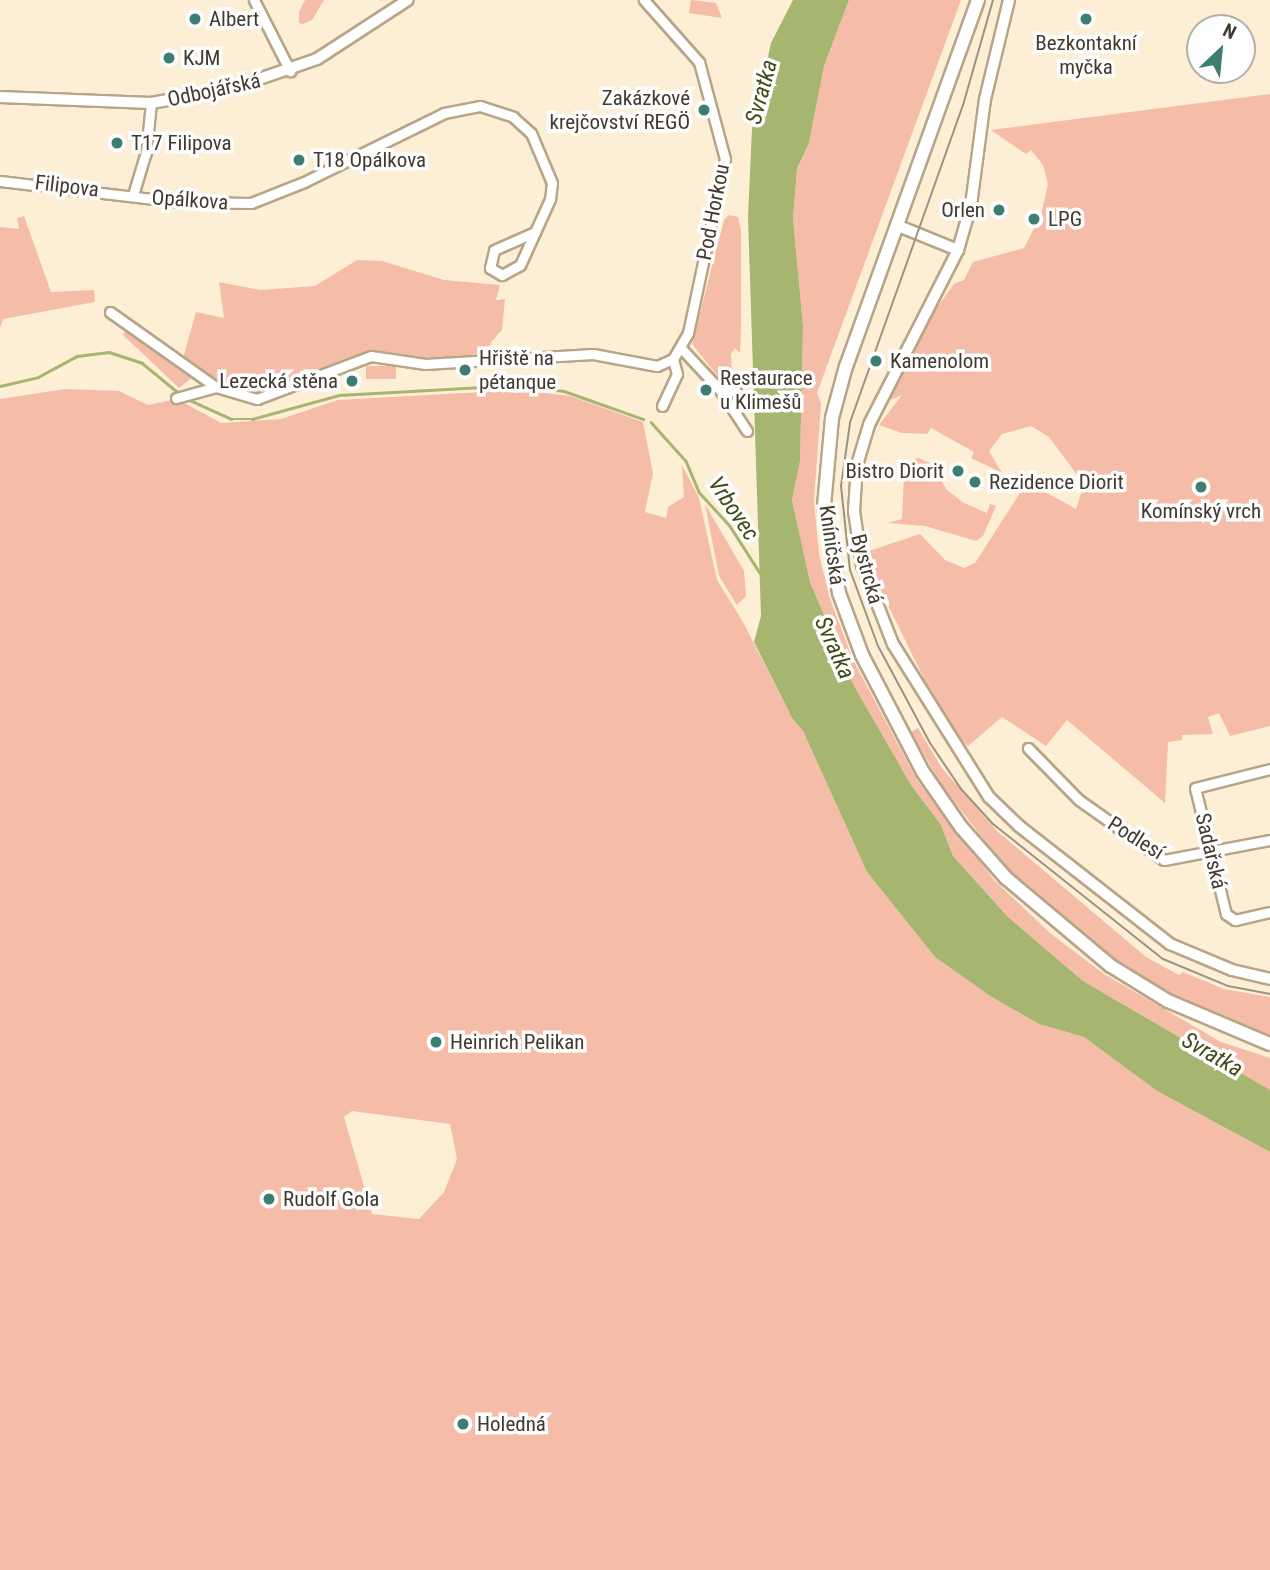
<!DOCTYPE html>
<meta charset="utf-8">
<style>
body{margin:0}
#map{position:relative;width:1270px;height:1570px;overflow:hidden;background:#fdeed6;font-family:"Roboto Condensed",sans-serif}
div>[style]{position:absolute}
.green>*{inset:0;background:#f5bda8;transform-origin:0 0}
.water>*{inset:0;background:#a6b56f}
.stream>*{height:2.5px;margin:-1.25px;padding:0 1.25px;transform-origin:1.25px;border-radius:1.25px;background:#a6b56f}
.roads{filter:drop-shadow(2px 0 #b7a588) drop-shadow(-2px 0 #b7a588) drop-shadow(0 2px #b7a588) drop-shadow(0 -2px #b7a588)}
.minor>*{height:9px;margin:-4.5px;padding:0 4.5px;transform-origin:4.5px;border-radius:4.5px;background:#fff}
.tertiary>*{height:10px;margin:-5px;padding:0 5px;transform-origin:5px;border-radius:5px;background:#fff}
.secondary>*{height:12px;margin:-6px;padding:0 6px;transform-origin:6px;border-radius:6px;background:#fff}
.tram>*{height:2px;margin:-1px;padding:0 1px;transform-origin:1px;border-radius:1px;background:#9d9280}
.dots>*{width:19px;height:19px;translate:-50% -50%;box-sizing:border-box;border:4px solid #fdfdfd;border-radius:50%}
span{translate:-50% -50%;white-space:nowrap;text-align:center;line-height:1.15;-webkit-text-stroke:7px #fdfdfd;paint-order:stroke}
.poi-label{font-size:21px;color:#423a2e}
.left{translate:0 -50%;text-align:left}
.right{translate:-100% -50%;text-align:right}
.street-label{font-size:21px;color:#423a2e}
.water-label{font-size:23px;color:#414a17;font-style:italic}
.north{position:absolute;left:1186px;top:14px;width:70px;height:70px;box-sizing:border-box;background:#fdfdfd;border:2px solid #b2afaa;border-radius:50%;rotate:26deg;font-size:19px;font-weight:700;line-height:28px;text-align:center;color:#423a2e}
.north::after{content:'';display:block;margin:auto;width:24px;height:32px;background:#3c7f71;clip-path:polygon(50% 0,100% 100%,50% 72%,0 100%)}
</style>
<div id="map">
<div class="green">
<div style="clip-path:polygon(305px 0,324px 0,312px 20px,303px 24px,299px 23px,299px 12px)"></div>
<div style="clip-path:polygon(691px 0,716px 3px,722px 18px,689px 13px)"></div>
<div style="clip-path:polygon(849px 0,961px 0,817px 393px,821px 403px,814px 501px,819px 554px,830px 599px,853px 660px,917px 780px,995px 881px,1050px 933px,1104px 974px,1221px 1042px,1270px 1058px,1270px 1090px,1083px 981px,1007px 916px,953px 856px,941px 825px,911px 785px,853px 684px,810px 582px,792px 500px,800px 461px,803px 326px,793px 219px,797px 170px,809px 143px,824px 66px)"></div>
<div style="clip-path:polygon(1270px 94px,1270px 726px,1230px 736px,1219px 713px,1208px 717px,1213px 734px,1182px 735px,1182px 740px,1168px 742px,1165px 803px,1067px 720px,1046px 746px,1002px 717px,968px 746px,953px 732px,930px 691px,880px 589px,869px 551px,920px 534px,945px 560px,964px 568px,975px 563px,1027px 482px,1076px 509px,1084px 484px,1049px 437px,1031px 426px,1002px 434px,989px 451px,1002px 473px,971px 458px,974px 452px,931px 428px,927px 434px,902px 433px,879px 425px,902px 395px,885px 402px,928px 320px,954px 284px,964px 280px,973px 262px,1024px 248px,1041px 215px,1048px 184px,1043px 165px,1031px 150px,1026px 154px,991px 130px)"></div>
<div style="clip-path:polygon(729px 215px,738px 217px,741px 231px,741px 328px,740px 353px,735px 348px,731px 354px,732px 375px,723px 383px,692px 344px,724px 220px)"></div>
<div style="clip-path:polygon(24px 216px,51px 292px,94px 290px,95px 302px,3px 319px,0 328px,0 227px,19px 229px,17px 218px)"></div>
<div style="clip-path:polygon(357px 260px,382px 261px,444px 280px,500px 285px,496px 300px,505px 299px,502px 330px,491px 342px,488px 356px,421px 358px,371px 352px,267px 393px,225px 388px,183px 358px,196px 312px,224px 318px,219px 282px,260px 290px,315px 286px)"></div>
<div style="clip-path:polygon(128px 325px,194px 376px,179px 388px,123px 335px)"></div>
<div style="left:366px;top:366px;width:30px;height:13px"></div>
<div style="clip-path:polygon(evenodd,65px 389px,119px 391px,148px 405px,177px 399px,221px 423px,281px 419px,338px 400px,519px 390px,570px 396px,643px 422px,653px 473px,645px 512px,666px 518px,668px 507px,684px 497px,682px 465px,699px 498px,717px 580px,743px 622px,792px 718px,803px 731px,867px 872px,935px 957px,990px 996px,1039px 1024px,1084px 1037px,1157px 1091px,1270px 1152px,1270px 1570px,0 1570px,0 399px,65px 389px,352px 1111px,450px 1124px,457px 1159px,444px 1192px,419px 1219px,372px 1214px,344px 1117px,352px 1111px)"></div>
<div style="clip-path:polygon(918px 458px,930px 463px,947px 490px,964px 503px,987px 513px,990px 504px,996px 506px,983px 536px,976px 541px,925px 526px,888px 523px,902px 519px,904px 474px,909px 462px)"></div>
<div style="clip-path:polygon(705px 504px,744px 571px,746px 596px,737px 605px,719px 576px)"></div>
<div style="clip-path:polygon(918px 728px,941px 767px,997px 831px,1146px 957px,1179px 975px,1183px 972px,1224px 989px,1270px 997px,1270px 1036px,1171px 995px,1116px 962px,1058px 917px,1006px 868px,942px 786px,911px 732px)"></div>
</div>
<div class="water">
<div style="clip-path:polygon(793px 0,849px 0,824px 66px,809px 143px,797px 169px,793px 219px,803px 326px,800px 461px,792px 500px,810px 582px,853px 684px,911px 785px,941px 825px,953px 856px,1007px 916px,1083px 981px,1270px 1090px,1270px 1152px,1157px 1091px,1084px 1037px,1039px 1024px,990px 996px,935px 957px,867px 872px,803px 731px,792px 718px,754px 642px,761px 616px,748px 217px,752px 129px,771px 43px)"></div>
</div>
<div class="stream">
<div style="left:0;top:386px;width:39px;rotate:-13deg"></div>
<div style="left:38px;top:377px;width:44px;rotate:-28.3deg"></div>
<div style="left:77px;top:356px;width:32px;rotate:-7deg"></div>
<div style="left:109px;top:352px;width:35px;rotate:18deg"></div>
<div style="left:142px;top:363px;width:49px;rotate:39.2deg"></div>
<div style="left:185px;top:398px;width:51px;rotate:24.1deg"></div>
<div style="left:232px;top:419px;width:20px"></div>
<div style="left:252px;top:419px;width:90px;rotate:-15.4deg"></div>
<div style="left:339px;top:395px;width:177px;rotate:-3.2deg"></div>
<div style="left:516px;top:385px;width:48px;rotate:7.1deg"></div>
<div style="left:564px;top:391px;width:84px;rotate:19.5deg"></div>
<div style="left:651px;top:422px;width:52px;rotate:48.1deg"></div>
<div style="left:686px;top:461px;width:34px;rotate:67deg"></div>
<div style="left:699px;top:492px;width:46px;rotate:47.6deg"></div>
<div style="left:730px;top:526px;width:56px;rotate:57.4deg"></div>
</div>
<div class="roads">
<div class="minor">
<div style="left:254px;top:0;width:80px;rotate:63.1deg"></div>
<div style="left:0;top:181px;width:181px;rotate:6.7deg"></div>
<div style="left:180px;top:202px;width:71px;rotate:0.8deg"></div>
<div style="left:251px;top:203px;width:57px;rotate:-21.6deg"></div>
<div style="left:304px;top:182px;width:156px;rotate:-26.2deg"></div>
<div style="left:444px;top:113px;width:37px;rotate:-11deg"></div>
<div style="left:480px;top:106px;width:35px;rotate:18deg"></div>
<div style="left:513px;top:117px;width:24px;rotate:42deg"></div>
<div style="left:531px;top:133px;width:54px;rotate:67.2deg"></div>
<div style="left:552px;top:183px;width:16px;rotate:97deg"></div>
<div style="left:550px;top:199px;width:72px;rotate:114.4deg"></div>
<div style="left:520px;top:265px;width:21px;rotate:151deg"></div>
<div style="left:502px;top:275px;width:14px;rotate:-150deg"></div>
<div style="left:490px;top:268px;width:18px;rotate:-77deg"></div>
<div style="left:494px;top:250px;width:45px;rotate:-23.7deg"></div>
<div style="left:133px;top:195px;width:45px;rotate:-73.2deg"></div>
<div style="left:146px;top:152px;width:49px;rotate:-84.2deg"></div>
<div style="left:110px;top:312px;width:130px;rotate:35.3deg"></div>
<div style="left:681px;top:348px;width:57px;rotate:47.1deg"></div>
<div style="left:720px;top:390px;width:49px;rotate:56.6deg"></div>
<div style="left:720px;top:390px;width:16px;rotate:4deg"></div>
<div style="left:176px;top:398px;width:41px;rotate:-15.4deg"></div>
<div style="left:216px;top:387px;width:43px;rotate:16.3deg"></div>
<div style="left:257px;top:399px;width:122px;rotate:-20.7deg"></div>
<div style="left:371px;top:356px;width:55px;rotate:8.4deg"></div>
<div style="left:425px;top:364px;width:168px;rotate:-3.4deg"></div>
<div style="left:593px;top:354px;width:65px;rotate:10.6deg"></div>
<div style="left:657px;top:366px;width:17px;rotate:-24deg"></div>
<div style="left:673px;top:359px;width:30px;rotate:-60deg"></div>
<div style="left:688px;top:333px;width:178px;rotate:-78deg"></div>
<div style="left:725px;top:159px;width:100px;rotate:-105deg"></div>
<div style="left:699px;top:62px;width:83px;rotate:-131.6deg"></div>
<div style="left:662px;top:406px;width:35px;rotate:-65deg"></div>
<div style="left:677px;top:374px;width:16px;rotate:-105deg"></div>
<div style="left:1028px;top:748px;width:73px;rotate:45.6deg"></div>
<div style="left:1079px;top:800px;width:104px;rotate:35.2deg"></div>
<div style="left:1164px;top:860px;width:108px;rotate:-10.7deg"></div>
<div style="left:1270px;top:769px;width:77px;rotate:165.8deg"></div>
<div style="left:1195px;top:788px;width:130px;rotate:76.2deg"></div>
<div style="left:1226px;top:914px;width:11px;rotate:34deg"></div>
<div style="left:1235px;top:920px;width:36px;rotate:-13deg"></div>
</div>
<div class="tertiary">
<div style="left:1009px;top:0;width:102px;rotate:103.6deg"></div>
<div style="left:985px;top:99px;width:107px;rotate:97.5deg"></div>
<div style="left:971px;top:205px;width:47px;rotate:106.1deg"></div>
<div style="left:958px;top:250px;width:196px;rotate:117deg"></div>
<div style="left:869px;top:425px;width:42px;rotate:106.7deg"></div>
<div style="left:857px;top:465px;width:46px;rotate:93.7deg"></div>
<div style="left:854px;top:511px;width:55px;rotate:81.6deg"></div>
<div style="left:862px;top:565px;width:85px;rotate:68.6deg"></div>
<div style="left:893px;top:644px;width:181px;rotate:57.9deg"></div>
<div style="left:989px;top:797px;width:42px;rotate:44deg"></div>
<div style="left:1019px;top:826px;width:192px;rotate:38deg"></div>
<div style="left:1170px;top:944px;width:67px;rotate:22.8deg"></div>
<div style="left:1232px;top:970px;width:39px;rotate:13deg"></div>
<div style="left:0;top:97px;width:151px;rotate:2.3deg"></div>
<div style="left:151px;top:103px;width:80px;rotate:-10deg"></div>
<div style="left:230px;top:89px;width:92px;rotate:-19deg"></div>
<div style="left:317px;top:59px;width:108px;rotate:-33deg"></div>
<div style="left:896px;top:225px;width:67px;rotate:22deg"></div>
</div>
<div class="secondary">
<div style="left:978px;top:0;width:389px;rotate:109.8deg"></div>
<div style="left:846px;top:366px;width:54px;rotate:105.1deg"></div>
<div style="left:832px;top:418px;width:88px;rotate:95.2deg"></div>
<div style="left:824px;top:506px;width:88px;rotate:80.2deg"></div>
<div style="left:839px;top:593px;width:66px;rotate:69.6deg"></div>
<div style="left:862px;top:655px;width:132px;rotate:62.5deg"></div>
<div style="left:923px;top:772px;width:67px;rotate:55.4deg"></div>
<div style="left:961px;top:827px;width:68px;rotate:48.6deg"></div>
<div style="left:1006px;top:878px;width:137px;rotate:40deg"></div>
<div style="left:1111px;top:966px;width:67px;rotate:31.6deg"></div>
<div style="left:1168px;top:1001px;width:111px;rotate:22.9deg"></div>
</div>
</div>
<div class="tram">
<div style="left:993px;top:0;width:109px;rotate:105.9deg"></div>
<div style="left:963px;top:105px;width:337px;rotate:109.6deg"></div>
<div style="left:850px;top:423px;width:64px;rotate:98.1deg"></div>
<div style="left:841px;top:486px;width:84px;rotate:83.9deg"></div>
<div style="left:850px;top:570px;width:81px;rotate:69.8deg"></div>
<div style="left:878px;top:646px;width:110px;rotate:61.8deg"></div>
<div style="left:930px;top:743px;width:55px;rotate:56deg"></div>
<div style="left:961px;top:789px;width:47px;rotate:47.6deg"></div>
<div style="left:993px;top:824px;width:217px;rotate:38.5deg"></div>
<div style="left:1163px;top:959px;width:70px;rotate:22.6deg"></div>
<div style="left:1228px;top:986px;width:43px;rotate:10.8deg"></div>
</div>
<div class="dots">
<div style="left:195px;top:19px;background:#3c7f71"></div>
<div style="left:1086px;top:19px;background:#3c7f71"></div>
<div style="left:169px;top:58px;background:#3c7f71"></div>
<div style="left:704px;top:110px;background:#3c7f71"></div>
<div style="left:117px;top:143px;background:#3c7f71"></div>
<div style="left:299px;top:160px;background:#3c7f71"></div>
<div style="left:999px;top:210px;background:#3c7f71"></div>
<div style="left:1034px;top:219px;background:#3c7f71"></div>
<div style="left:876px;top:361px;background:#3c7f71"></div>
<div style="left:465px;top:370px;background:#3c7f71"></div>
<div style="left:352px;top:381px;background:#3c7f71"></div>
<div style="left:706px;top:390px;background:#3c7f71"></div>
<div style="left:958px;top:471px;background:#3c7f71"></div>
<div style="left:975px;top:482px;background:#3c7f71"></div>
<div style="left:1201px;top:487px;background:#3c7f71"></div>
<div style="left:436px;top:1042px;background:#3c7f71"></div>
<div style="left:269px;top:1199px;background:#3c7f71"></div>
<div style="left:463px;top:1424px;background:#3c7f71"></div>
</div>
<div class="poi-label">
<span class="left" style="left:209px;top:19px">Albert</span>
<span style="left:1086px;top:55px">Bezkontakní<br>myčka</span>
<span class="left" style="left:183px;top:58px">KJM</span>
<span class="right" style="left:690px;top:110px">Zakázkové<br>krejčovství REGÖ</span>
<span class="left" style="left:131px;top:143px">T17 Filipova</span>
<span class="left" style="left:313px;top:160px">T18 Opálkova</span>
<span class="right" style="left:985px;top:210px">Orlen</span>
<span class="left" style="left:1048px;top:219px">LPG</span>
<span class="left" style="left:479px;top:370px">Hřiště na<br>pétanque</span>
<span class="left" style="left:890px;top:361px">Kamenolom</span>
<span class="left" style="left:720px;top:390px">Restaurace<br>u Klimešů</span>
<span class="right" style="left:338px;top:381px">Lezecká stěna</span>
<span class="right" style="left:944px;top:471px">Bistro Diorit</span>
<span class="left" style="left:989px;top:482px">Rezidence Diorit</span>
<span style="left:1201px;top:511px">Komínský vrch</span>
<span class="left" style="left:450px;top:1042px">Heinrich Pelikan</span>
<span class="left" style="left:283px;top:1199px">Rudolf Gola</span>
<span class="left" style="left:477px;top:1424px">Holedná</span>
</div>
<div class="street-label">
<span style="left:214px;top:90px;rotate:-12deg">Odbojářská</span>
<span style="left:67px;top:186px;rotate:7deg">Filipova</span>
<span style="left:190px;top:200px;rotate:4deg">Opálkova</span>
<span style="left:713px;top:212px;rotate:-79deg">Pod Horkou</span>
<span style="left:832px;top:545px;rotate:82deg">Kníničská</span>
<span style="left:867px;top:569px;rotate:75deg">Bystrcká</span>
<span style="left:1136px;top:838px;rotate:32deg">Podlesí</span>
<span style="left:1211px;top:851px;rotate:77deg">Sadařská</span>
</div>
<div class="water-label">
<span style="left:762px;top:92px;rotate:-75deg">Svratka</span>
<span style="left:733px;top:509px;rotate:56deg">Vrbovec</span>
<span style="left:834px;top:648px;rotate:66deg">Svratka</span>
<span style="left:1212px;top:1055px;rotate:30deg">Svratka</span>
</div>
<div class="north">N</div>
</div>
